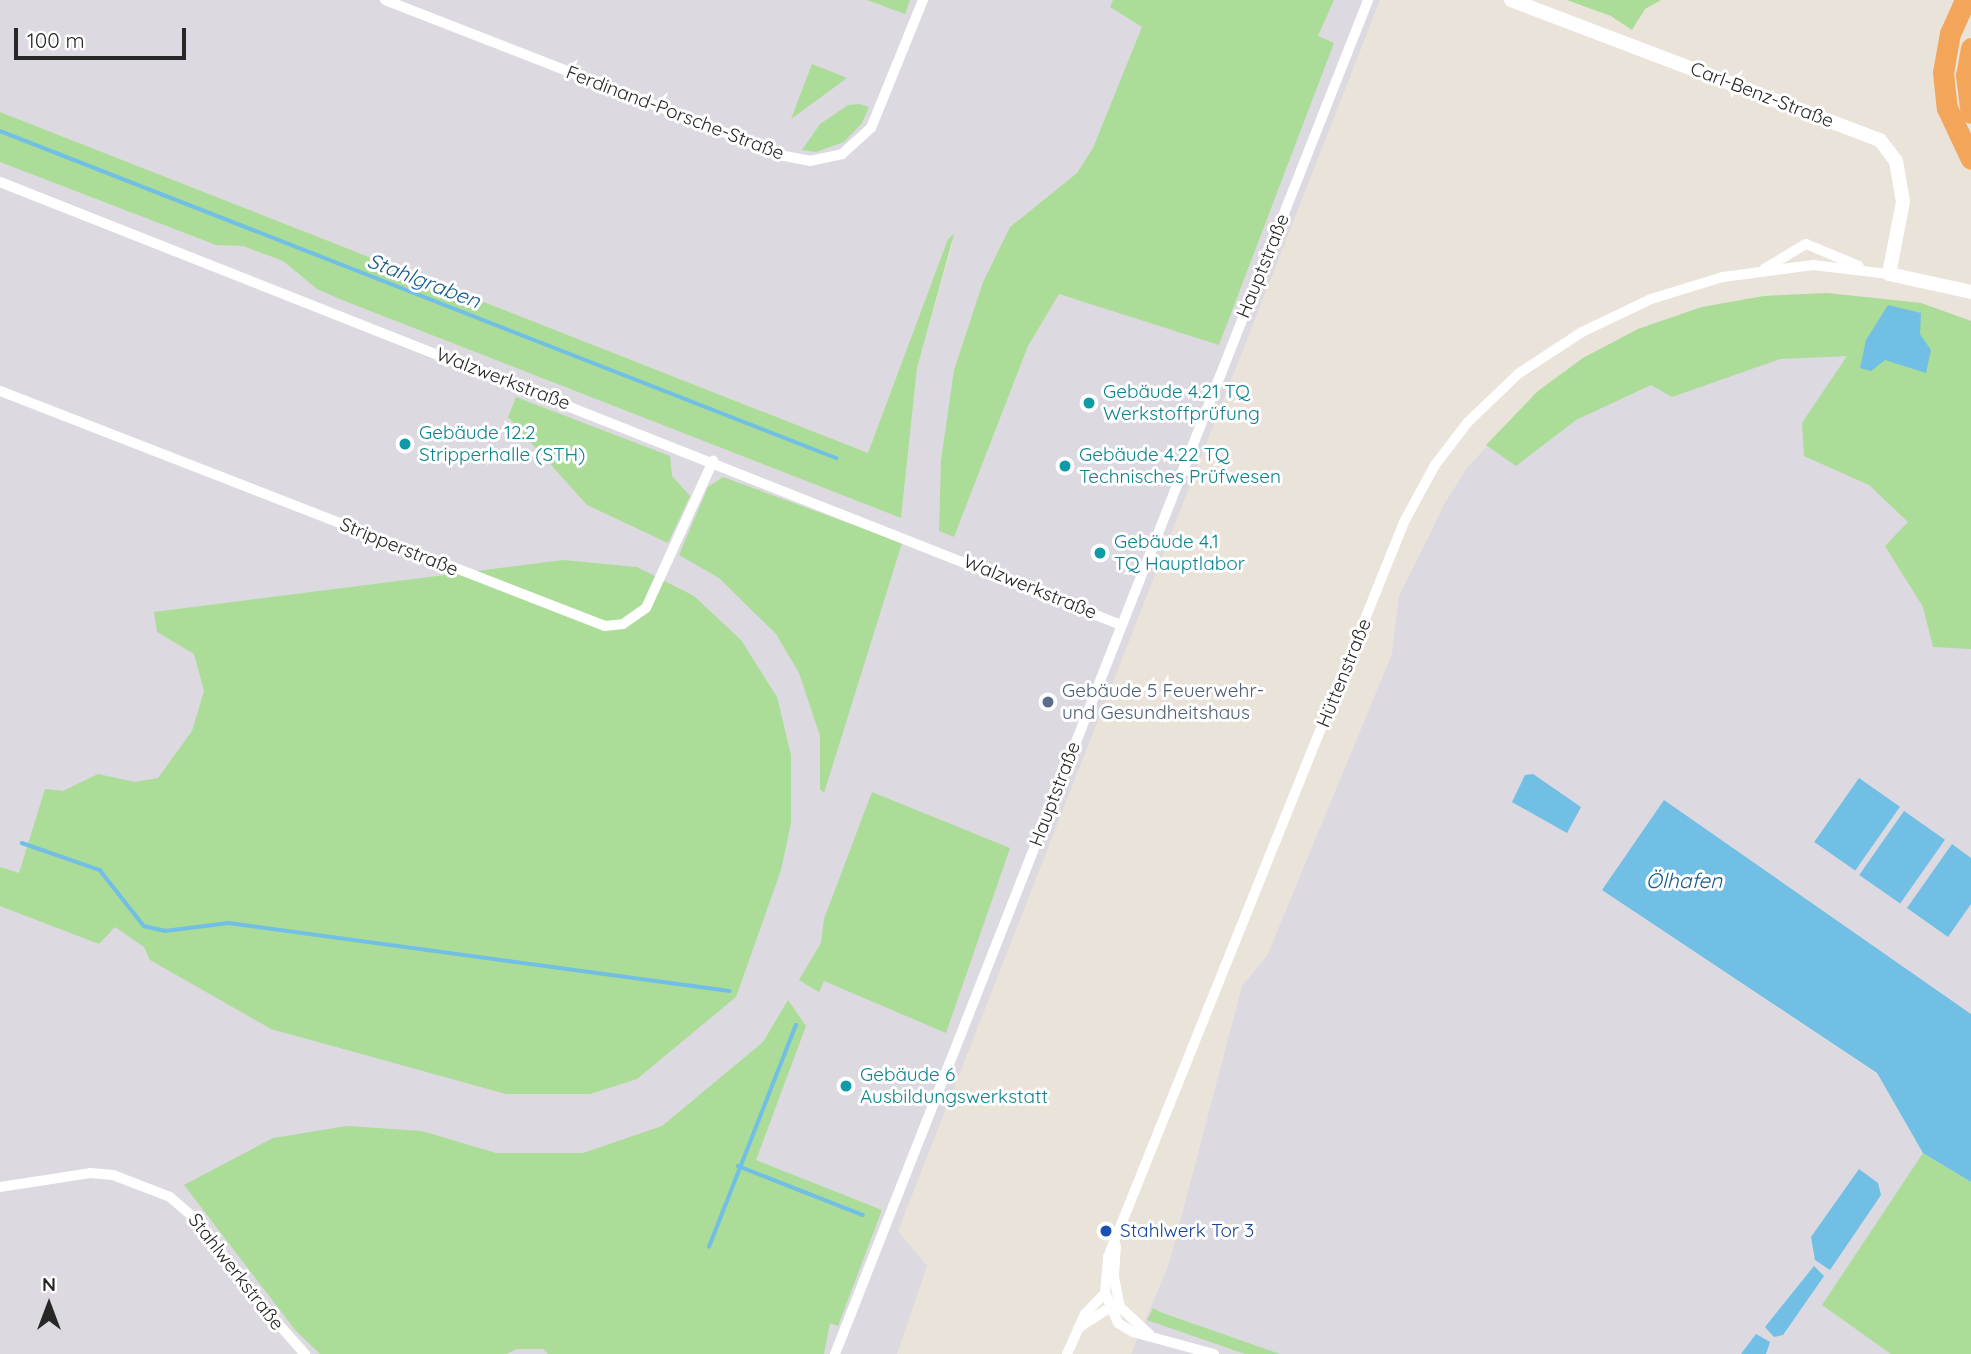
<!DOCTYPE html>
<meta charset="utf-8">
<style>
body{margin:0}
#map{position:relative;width:1971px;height:1354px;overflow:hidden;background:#e9e3d9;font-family:Quicksand,sans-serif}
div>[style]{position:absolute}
.industrial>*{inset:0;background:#dcd9e1}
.green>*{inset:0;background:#abdc98}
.water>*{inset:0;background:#71bfe5;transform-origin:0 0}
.stream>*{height:3.5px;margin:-1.75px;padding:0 1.75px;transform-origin:1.75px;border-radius:1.75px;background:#71bfe5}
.minor>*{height:10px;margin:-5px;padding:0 5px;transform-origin:5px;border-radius:5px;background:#fff}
.tertiary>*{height:14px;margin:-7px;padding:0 7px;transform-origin:7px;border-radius:7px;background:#fff}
.motorway>*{height:21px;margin:-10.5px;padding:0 10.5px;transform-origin:10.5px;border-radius:10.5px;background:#f3a659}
.dots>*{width:19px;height:19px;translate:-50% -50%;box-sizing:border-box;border:4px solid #fff;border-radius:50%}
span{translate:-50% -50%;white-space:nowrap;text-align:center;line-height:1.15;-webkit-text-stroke:6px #fff;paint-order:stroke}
.street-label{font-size:19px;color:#272727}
.culture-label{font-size:19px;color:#0d838f}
.left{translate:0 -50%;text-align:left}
.service-label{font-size:19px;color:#4e5e75}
.transit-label{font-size:19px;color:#164399}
.water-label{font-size:21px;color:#155b8c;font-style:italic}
.north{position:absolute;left:14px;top:1270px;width:70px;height:70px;-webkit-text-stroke:5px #fff;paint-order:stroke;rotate:0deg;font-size:19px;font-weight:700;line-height:28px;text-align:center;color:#272727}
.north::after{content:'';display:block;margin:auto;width:24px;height:32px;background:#272727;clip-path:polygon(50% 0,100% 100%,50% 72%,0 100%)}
.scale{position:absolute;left:14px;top:28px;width:172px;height:32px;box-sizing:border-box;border:4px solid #272727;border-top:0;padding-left:9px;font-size:21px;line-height:24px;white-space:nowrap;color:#272727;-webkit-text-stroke:5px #fff;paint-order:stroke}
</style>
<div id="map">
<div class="industrial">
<div style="clip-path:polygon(0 0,1113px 0,1111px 7px,1143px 27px,1093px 148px,1077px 173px,1010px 227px,983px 282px,954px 370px,941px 460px,939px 531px,954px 537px,1028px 346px,1059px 294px,1072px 299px,1333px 44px,1318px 36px,1334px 0,1380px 0,898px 1231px,927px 1266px,897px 1354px,0 1354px,0 162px,216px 245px,243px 246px,283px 261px,317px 289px,342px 300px,901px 518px,917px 368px,953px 242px,948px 239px,868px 453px,0 112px)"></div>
<div style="clip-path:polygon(1827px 293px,1921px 303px,1971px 321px,1971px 1014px,1664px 800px,1603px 890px,1877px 1074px,1923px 1152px,1971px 1182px,1971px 1354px,1131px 1354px,1169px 1264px,1242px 986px,1267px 956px,1392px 654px,1399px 596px,1445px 503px,1467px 468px,1538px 391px,1583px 358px,1638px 329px,1702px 307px,1764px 296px)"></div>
</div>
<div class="green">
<div style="clip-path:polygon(867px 0,910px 0,905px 14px)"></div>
<div style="clip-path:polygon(1113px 0,1334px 0,1318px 36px,1334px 43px,1219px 345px,1059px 294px,1028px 346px,954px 537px,939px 531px,941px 460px,954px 370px,983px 282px,1010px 227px,1077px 173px,1093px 148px,1142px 27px,1110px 7px)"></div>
<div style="clip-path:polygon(1567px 0,1661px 0,1645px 9px,1632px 30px,1611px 16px)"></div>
<div style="clip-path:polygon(812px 64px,847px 78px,791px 119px)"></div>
<div style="clip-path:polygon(859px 104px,869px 107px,862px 123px,844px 142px,816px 152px,802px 150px,820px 124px,848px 105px)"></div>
<div style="clip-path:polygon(0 112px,868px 453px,948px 239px,954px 234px,917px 368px,901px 518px,342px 300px,317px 289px,283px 261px,243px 246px,216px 245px,0 162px)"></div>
<div style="clip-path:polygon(1827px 293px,1921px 303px,1971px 321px,1971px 649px,1933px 647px,1923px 607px,1885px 546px,1908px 522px,1869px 485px,1804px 456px,1802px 423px,1847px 356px,1780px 359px,1672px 397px,1651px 385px,1576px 420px,1516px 466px,1486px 445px,1538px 391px,1583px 358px,1638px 329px,1702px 307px,1764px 296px)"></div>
<div style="clip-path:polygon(516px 397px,670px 456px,672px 476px,690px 496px,668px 543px,587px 505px,508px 417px)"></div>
<div style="clip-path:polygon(723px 477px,902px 543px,824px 793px,820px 789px,820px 736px,799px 673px,776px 634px,719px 578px,679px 555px,708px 487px)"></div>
<div style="clip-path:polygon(563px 560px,637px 567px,694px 596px,741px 640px,777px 697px,791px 755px,791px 823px,781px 870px,736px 997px,637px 1079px,590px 1094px,506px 1094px,271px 1029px,150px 960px,144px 947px,115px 927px,99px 944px,0 906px,0 867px,19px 873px,45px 789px,63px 791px,98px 774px,135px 782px,158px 778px,192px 731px,204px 691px,194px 654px,157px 632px,154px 612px)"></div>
<div style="clip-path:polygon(872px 792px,1010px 848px,946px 1033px,824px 981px,819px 992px,799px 980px,821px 943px,824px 919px)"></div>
<div style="clip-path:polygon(788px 1000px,806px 1026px,756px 1160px,882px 1210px,838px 1326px,830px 1323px,824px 1354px,548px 1354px,543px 1349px,517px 1349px,506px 1354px,320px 1354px,296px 1331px,184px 1185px,273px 1138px,347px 1126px,422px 1131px,496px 1153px,583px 1153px,662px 1126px,763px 1042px)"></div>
<div style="clip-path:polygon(1923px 1153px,1971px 1182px,1971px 1354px,1891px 1354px,1822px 1305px)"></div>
<div style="clip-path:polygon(1153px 1308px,1160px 1312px,1280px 1354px,1245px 1354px,1147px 1320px)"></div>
</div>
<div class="water">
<div style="clip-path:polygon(1888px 305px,1921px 313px,1920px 334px,1931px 350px,1926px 373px,1885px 360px,1871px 371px,1860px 368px,1866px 340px)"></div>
<div style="clip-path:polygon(1533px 774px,1581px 807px,1567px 833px,1512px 802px,1525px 775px)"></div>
<div style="left:1859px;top:778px;width:50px;height:78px;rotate:35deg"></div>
<div style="clip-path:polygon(1664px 800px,1971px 1014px,1971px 1182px,1923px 1153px,1877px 1073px,1602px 890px)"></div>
<div style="left:1904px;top:811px;width:50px;height:78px;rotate:35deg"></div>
<div style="clip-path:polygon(1952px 844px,1971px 858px,1971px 904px,1948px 937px,1907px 908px)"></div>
<div style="clip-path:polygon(1859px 1169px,1878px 1183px,1881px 1195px,1830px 1270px,1815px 1260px,1811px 1237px)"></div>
<div style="clip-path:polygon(1814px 1266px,1824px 1276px,1783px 1335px,1774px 1337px,1765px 1327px)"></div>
<div style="clip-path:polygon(1756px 1334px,1770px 1342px,1766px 1354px,1741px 1354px)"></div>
</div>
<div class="stream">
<div style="left:0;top:131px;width:898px;rotate:21.36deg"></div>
<div style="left:22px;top:843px;width:83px;rotate:19.1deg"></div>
<div style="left:100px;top:870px;width:71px;rotate:51.8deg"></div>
<div style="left:144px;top:926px;width:22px;rotate:13deg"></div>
<div style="left:165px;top:931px;width:64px;rotate:-7.1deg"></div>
<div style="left:229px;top:923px;width:505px;rotate:7.74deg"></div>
<div style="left:738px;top:1166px;width:134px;rotate:21.4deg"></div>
<div style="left:709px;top:1247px;width:238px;rotate:-68.6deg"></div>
</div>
<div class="minor">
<div style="left:385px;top:0;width:429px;rotate:21.3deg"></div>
<div style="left:785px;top:156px;width:25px;rotate:11deg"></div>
<div style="left:810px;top:161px;width:33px;rotate:-12deg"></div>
<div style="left:842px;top:154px;width:39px;rotate:-42deg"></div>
<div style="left:871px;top:128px;width:138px;rotate:-67.9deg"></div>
<div style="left:0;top:182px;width:1205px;rotate:21.56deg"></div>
<div style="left:1764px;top:269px;width:49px;rotate:-30.8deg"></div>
<div style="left:1806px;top:244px;width:57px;rotate:22.5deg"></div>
<div style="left:0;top:391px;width:649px;rotate:21.23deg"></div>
<div style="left:605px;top:626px;width:18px;rotate:-6deg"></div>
<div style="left:623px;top:624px;width:28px;rotate:-35deg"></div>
<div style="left:646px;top:608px;width:162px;rotate:-65.5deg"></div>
<div style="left:0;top:1187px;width:91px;rotate:-8.8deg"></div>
<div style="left:90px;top:1173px;width:23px;rotate:5deg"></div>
<div style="left:113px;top:1175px;width:61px;rotate:21.1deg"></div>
<div style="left:170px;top:1197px;width:40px;rotate:41deg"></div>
<div style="left:200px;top:1223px;width:75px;rotate:54.8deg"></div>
<div style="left:243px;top:1284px;width:94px;rotate:48.5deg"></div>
<div style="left:1116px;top:1246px;width:31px;rotate:94deg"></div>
<div style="left:1114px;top:1277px;width:31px;rotate:79deg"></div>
<div style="left:1120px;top:1307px;width:40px;rotate:43deg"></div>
<div style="left:1078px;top:1328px;width:43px;rotate:-32.6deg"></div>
<div style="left:835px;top:1354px;width:1455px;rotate:-68.51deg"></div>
<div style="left:1067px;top:1354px;width:44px;rotate:-65.8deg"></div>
<div style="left:1085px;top:1314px;width:29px;rotate:-46deg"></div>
<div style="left:1214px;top:1354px;width:84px;rotate:-164.8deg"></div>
<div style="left:1133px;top:1332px;width:17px;rotate:-149deg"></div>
<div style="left:1118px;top:1323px;width:33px;rotate:-113deg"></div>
<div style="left:1105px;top:1293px;width:36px;rotate:-85deg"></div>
<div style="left:1108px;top:1257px;width:792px;rotate:-68.06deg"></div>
<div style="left:1404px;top:522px;width:65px;rotate:-61.5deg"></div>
<div style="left:1435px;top:465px;width:54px;rotate:-52.5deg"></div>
<div style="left:1468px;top:422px;width:69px;rotate:-43.8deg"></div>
<div style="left:1518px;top:374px;width:77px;rotate:-33.3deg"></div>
<div style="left:1582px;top:332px;width:76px;rotate:-25.6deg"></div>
<div style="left:1651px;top:299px;width:75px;rotate:-17deg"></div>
<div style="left:1723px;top:277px;width:91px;rotate:-7.6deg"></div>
<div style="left:1813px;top:265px;width:77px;rotate:6.8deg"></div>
</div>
<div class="tertiary">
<div style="left:1511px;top:0;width:395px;rotate:20.8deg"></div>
<div style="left:1880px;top:140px;width:26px;rotate:53deg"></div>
<div style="left:1896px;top:161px;width:42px;rotate:80.3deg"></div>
<div style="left:1903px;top:202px;width:73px;rotate:101deg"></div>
<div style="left:1889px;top:274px;width:84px;rotate:12.4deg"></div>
</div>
<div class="motorway">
<div style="left:1965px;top:0;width:36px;rotate:114deg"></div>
<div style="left:1950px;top:33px;width:40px;rotate:100deg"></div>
<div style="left:1943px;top:72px;width:36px;rotate:84deg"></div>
<div style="left:1947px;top:108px;width:56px;rotate:64.8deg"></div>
<div style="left:1971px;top:48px;width:27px;rotate:100deg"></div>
<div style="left:1966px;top:75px;width:38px;rotate:83deg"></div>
</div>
<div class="dots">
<div style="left:1089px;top:403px;background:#0f9aa8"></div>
<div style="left:405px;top:444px;background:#0f9aa8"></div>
<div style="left:1065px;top:466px;background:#0f9aa8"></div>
<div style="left:1100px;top:553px;background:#0f9aa8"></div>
<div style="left:1048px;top:702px;background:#5c6f8a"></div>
<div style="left:846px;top:1086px;background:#0f9aa8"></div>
<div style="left:1106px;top:1231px;background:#1a4fb4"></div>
</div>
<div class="street-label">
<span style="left:1762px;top:95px;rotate:21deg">Carl-Benz-Straße</span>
<span style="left:675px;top:113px;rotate:21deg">Ferdinand-Porsche-Straße</span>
<span style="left:1263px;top:266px;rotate:-68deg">Hauptstraße</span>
<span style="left:503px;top:379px;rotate:21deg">Walzwerkstraße</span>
<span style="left:399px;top:547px;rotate:22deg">Stripperstraße</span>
<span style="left:1030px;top:587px;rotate:22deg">Walzwerkstraße</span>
<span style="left:1344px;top:673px;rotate:-68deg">Hüttenstraße</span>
<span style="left:1055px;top:794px;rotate:-69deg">Hauptstraße</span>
<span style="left:236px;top:1272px;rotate:52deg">Stahlwerkstraße</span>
</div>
<div class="culture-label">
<span class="left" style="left:1103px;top:403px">Gebäude 4.21 TQ<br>Werkstoffprüfung</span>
<span class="left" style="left:419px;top:444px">Gebäude 12.2<br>Stripperhalle (STH)</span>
<span class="left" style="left:1079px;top:466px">Gebäude 4.22 TQ<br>Technisches Prüfwesen</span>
<span class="left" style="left:1114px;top:553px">Gebäude 4.1<br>TQ Hauptlabor</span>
<span class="left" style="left:860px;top:1086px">Gebäude 6<br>Ausbildungswerkstatt</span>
</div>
<div class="service-label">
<span class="left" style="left:1062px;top:702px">Gebäude 5 Feuerwehr-<br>und Gesundheitshaus</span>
</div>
<div class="transit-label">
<span class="left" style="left:1120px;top:1231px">Stahlwerk Tor 3</span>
</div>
<div class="water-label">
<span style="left:424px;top:280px;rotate:21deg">Stahlgraben</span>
<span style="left:1684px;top:880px">Ölhafen</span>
</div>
<div class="north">N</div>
<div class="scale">100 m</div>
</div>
